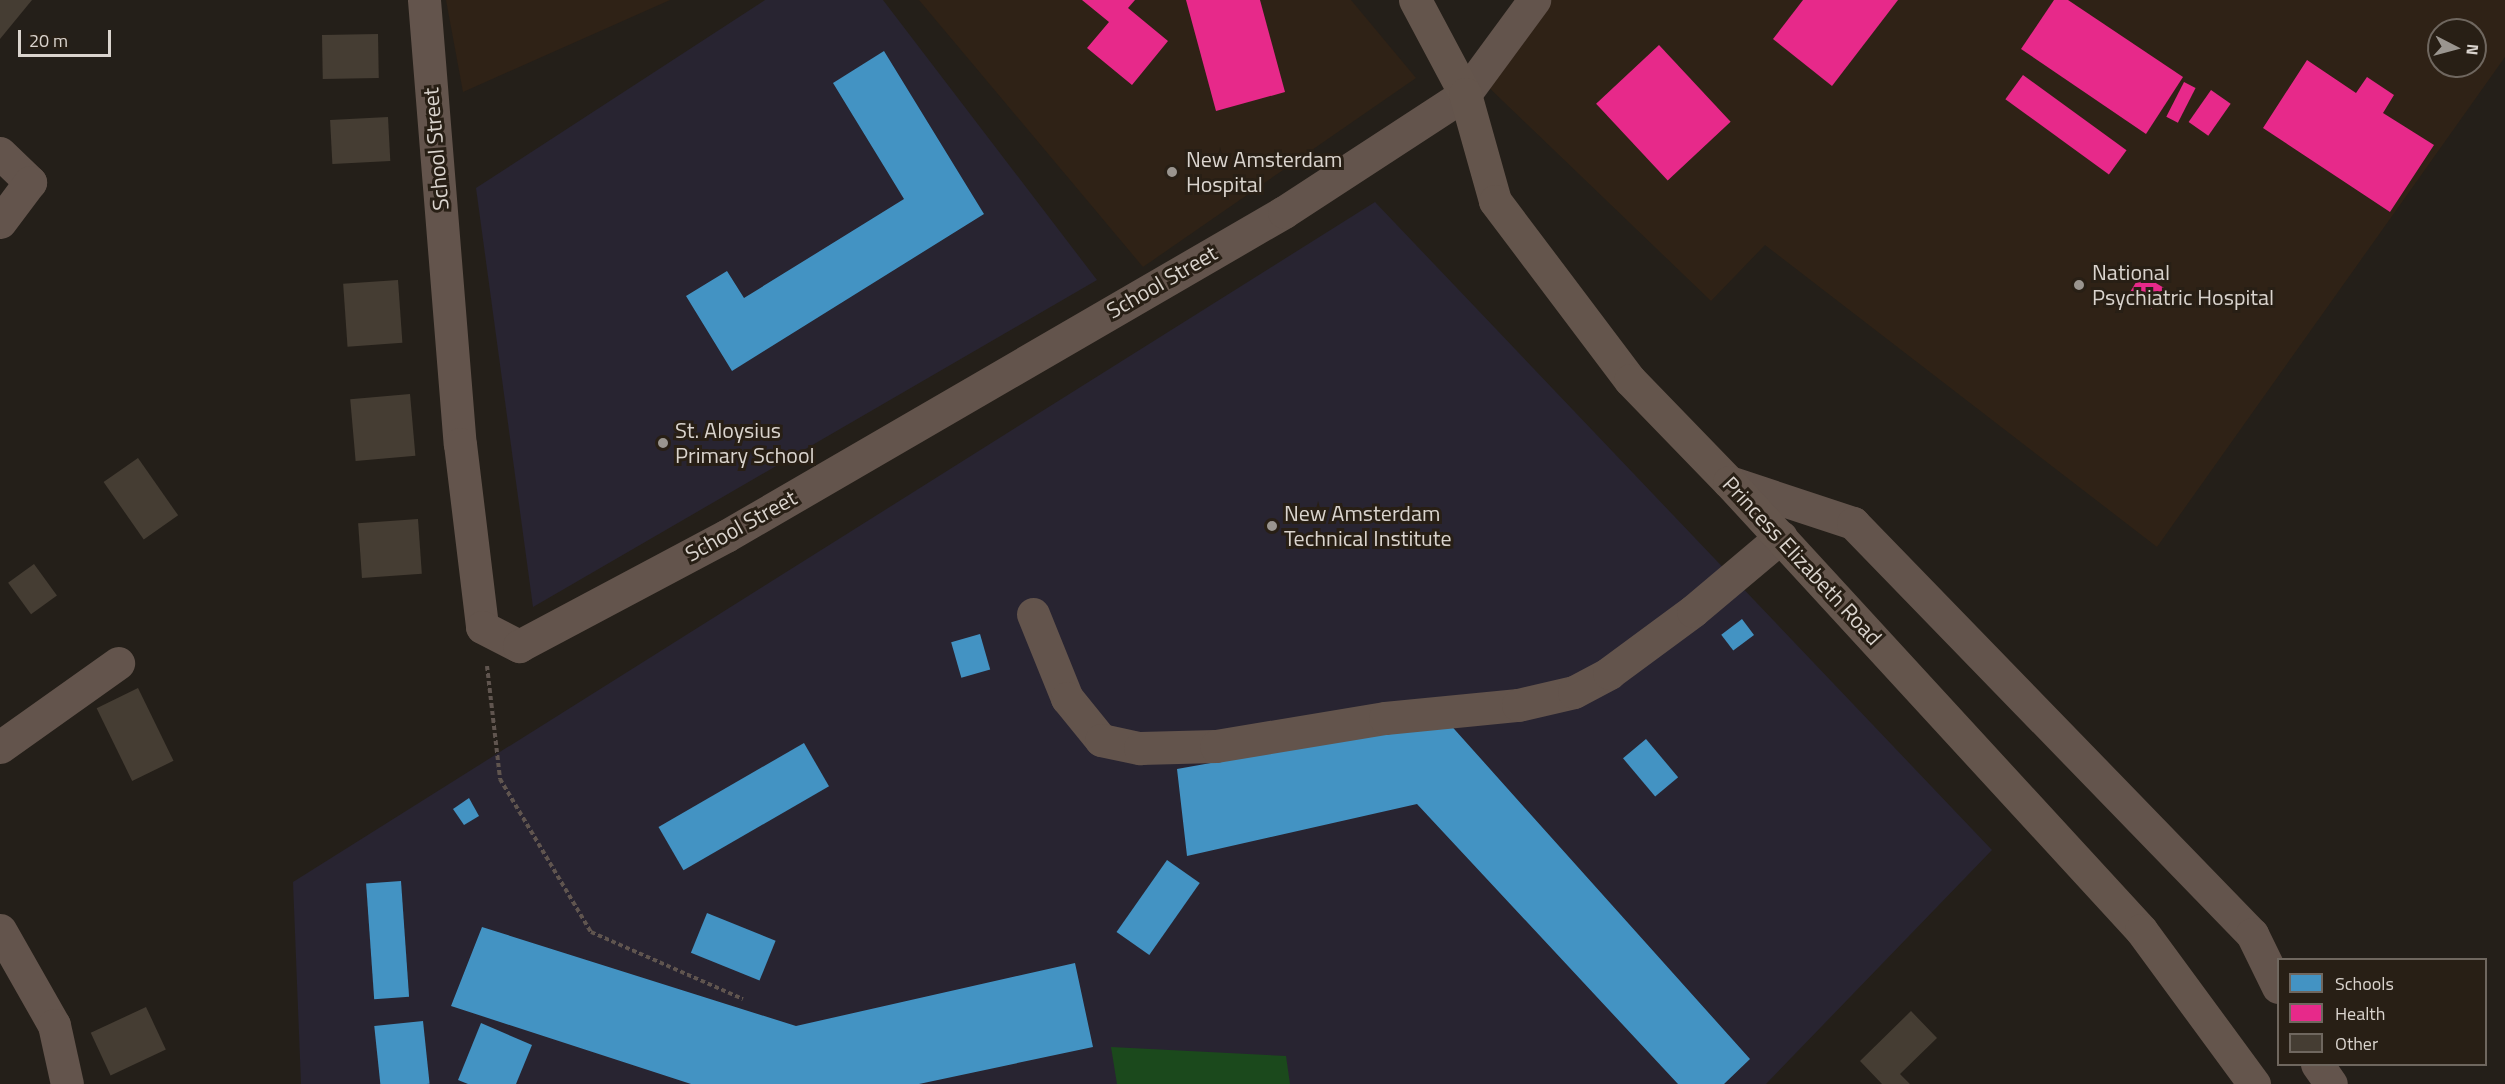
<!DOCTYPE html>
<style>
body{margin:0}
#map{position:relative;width:2505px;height:1084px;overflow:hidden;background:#241f19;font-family:"Titillium Web",sans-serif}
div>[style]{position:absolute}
.built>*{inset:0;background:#2f2216}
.education>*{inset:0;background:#282431}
.green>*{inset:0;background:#1b491c}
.schools>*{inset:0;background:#4393c3;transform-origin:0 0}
.health>*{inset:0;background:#e7298a;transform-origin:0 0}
.building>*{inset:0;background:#453d33;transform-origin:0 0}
.path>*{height:4px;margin-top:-2px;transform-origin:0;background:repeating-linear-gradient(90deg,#60554f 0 4.5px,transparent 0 7.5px)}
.minor>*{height:33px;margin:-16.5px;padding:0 16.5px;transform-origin:16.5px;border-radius:16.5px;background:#63544c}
.major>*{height:33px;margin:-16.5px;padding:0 16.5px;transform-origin:16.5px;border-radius:16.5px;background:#64554c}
.dots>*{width:16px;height:16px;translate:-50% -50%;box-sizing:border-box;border:3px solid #281f15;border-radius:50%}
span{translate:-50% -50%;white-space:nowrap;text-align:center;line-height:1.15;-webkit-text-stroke:6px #281f15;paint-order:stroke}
.street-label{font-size:22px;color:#dad4ce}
.poi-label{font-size:22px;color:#dad4ce}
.left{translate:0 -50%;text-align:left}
.legend{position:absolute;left:2277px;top:958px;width:210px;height:108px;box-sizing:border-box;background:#281f15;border:2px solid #6f675f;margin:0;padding:8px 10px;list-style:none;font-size:18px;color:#dad4ce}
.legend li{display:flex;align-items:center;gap:12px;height:30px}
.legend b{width:30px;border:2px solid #6f675f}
.north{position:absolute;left:2427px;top:18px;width:60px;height:60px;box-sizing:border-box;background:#281f15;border:2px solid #6f675f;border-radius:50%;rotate:96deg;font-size:16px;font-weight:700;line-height:24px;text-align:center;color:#dad4ce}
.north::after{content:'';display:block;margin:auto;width:21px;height:27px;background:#9a958f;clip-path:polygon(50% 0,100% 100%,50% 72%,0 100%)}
.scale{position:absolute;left:18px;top:30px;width:93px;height:27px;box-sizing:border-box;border:3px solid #dad4ce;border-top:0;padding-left:8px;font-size:18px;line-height:21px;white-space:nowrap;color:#dad4ce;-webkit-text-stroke:4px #281f15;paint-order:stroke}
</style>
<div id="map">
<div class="built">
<div style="clip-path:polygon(446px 0,670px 0,463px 92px)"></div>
<div style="clip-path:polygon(919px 0,1351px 0,1416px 78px,1143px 267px)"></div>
<div style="clip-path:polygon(evenodd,1544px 0,2505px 0,2505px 57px,2157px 547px,1765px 245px,1711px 301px,1480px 79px,1544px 0,2439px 30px,2475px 30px,2475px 66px,2439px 66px,2439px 30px)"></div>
</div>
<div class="education">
<div style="clip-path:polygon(765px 0,883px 0,1097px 280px,533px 607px,476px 188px)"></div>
<div style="clip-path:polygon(1375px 202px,1992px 850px,1766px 1084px,301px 1084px,293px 882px)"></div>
</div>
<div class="green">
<div style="clip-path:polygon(1111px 1047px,1286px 1056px,1290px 1084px,1117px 1084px)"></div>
</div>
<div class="schools">
<div style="clip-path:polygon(884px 51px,984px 214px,732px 371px,686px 296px,727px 271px,744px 298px,904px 199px,833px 83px)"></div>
<div style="left:1742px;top:619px;width:20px;height:26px;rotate:53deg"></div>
<div style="left:980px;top:634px;width:37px;height:30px;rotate:74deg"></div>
<div style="clip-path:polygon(1447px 721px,1750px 1059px,1724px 1084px,1678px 1084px,1417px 804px,1187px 856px,1177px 769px)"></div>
<div style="left:1646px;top:739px;width:50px;height:30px;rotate:50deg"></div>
<div style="left:804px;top:743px;width:50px;height:168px;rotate:60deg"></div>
<div style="clip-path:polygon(469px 798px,479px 816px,464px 825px,453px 809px)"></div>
<div style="left:1167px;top:860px;width:40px;height:88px;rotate:35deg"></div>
<div style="left:401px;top:881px;width:116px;height:35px;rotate:86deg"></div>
<div style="left:707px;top:913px;width:74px;height:43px;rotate:22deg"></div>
<div style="clip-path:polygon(482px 927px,796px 1026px,1075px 963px,1093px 1047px,919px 1084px,691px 1084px,451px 1006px)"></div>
<div style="left:423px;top:1021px;width:63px;height:49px;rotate:84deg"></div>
<div style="clip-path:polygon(481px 1023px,532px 1045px,516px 1084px,468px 1084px,458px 1080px)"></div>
</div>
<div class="health">
<div style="clip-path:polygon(1082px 0,1135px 0,1128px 8px,1168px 41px,1132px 85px,1087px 48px,1109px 22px)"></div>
<div style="clip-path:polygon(1186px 0,1260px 0,1285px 92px,1216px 111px)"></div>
<div style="clip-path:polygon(1803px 0,1898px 0,1832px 86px,1773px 39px)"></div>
<div style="clip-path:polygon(2054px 0,2068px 0,2183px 77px,2146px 134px,2021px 49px)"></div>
<div style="left:1659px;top:45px;width:105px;height:86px;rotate:47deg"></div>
<div style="clip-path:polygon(2307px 60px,2356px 93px,2367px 77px,2394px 95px,2383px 113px,2434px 145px,2390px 212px,2263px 128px)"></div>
<div style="left:2023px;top:75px;width:128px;height:30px;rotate:36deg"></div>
<div style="left:2184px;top:82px;width:13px;height:39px;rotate:27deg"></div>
<div style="left:2211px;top:90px;width:24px;height:39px;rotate:35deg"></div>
<div style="left:2141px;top:274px;width:27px;height:24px;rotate:31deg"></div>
</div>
<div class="building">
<div style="clip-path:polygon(0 0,32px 0,0 39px)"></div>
<div style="left:378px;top:34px;width:44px;height:56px;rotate:89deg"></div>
<div style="left:388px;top:117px;width:44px;height:58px;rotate:87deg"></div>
<div style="left:398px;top:280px;width:63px;height:55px;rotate:86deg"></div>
<div style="left:410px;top:394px;width:62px;height:60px;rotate:85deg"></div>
<div style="left:138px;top:458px;width:70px;height:42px;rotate:55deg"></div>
<div style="left:418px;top:519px;width:55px;height:60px;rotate:86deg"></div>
<div style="left:34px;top:564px;width:39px;height:32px;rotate:54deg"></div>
<div style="left:138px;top:688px;width:81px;height:46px;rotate:64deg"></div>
<div style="left:146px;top:1007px;width:47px;height:61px;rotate:65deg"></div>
<div style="clip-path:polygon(1911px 1011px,1937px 1038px,1900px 1074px,1910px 1084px,1882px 1084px,1860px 1061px)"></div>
</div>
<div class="path">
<div style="left:487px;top:666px;width:114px;rotate:83.4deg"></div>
<div style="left:500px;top:779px;width:178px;rotate:59.3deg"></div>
<div style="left:591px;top:932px;width:166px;rotate:23.8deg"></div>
</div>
<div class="minor">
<div style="left:424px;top:0;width:445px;rotate:85.4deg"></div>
<div style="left:460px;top:444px;width:184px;rotate:83.1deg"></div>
<div style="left:482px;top:627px;width:42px;rotate:27.2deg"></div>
<div style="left:519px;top:646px;width:234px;rotate:-28deg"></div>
<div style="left:726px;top:536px;width:645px;rotate:-30.14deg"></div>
<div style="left:1284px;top:212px;width:216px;rotate:-33.1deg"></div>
<div style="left:1465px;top:94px;width:117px;rotate:-53.7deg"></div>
<div style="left:0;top:153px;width:42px;rotate:44deg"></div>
<div style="left:30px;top:182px;width:50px;rotate:126.9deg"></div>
<div style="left:1729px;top:482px;width:131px;rotate:18.3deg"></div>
<div style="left:1853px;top:523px;width:573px;rotate:45.85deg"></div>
<div style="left:2252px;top:934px;width:59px;rotate:63.9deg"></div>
<div style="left:1033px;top:614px;width:91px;rotate:68deg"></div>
<div style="left:1067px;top:698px;width:54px;rotate:51deg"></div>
<div style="left:1101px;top:740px;width:40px;rotate:12deg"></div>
<div style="left:1140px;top:748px;width:76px;rotate:-1.5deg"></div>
<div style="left:1216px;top:746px;width:171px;rotate:-9.4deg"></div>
<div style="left:1385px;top:718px;width:134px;rotate:-5.6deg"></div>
<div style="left:1518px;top:705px;width:57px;rotate:-13.1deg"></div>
<div style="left:1574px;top:692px;width:40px;rotate:-28deg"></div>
<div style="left:1609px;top:673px;width:104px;rotate:-36.4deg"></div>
<div style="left:1693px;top:611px;width:115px;rotate:-40.1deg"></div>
<div style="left:0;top:747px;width:145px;rotate:-35.4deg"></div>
<div style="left:0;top:930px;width:109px;rotate:60.4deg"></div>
<div style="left:54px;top:1025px;width:60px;rotate:77.6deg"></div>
<div style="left:2317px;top:1064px;width:24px;rotate:55deg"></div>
</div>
<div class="major">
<div style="left:1415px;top:0;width:106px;rotate:62deg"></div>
<div style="left:1465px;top:94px;width:111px;rotate:74.3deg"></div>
<div style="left:1495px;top:201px;width:224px;rotate:53deg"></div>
<div style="left:1630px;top:380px;width:142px;rotate:45.9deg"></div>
<div style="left:1729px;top:482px;width:609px;rotate:47.4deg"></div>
<div style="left:2141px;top:930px;width:191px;rotate:53.7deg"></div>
</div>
<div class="dots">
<div style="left:1172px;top:172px;background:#9a958f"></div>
<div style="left:2079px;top:285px;background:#9a958f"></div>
<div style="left:663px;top:443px;background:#9a958f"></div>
<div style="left:1272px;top:526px;background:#9a958f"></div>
</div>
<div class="street-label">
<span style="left:436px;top:149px;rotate:-95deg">School Street</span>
<span style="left:1162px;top:282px;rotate:-30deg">School Street</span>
<span style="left:741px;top:526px;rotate:-29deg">School Street</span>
<span style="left:1802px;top:561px;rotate:47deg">Princess Elizabeth Road</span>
</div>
<div class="poi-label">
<span class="left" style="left:1186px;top:172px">New Amsterdam<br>Hospital</span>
<span class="left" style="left:2092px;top:285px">National<br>Psychiatric Hospital</span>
<span class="left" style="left:675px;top:443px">St. Aloysius<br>Primary School</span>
<span class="left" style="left:1284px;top:526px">New Amsterdam<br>Technical Institute</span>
</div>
<ul class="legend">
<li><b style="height:16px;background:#4393c3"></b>Schools</li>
<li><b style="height:16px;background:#e7298a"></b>Health</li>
<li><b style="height:16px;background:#453d33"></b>Other</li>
</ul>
<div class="north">N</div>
<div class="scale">20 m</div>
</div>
